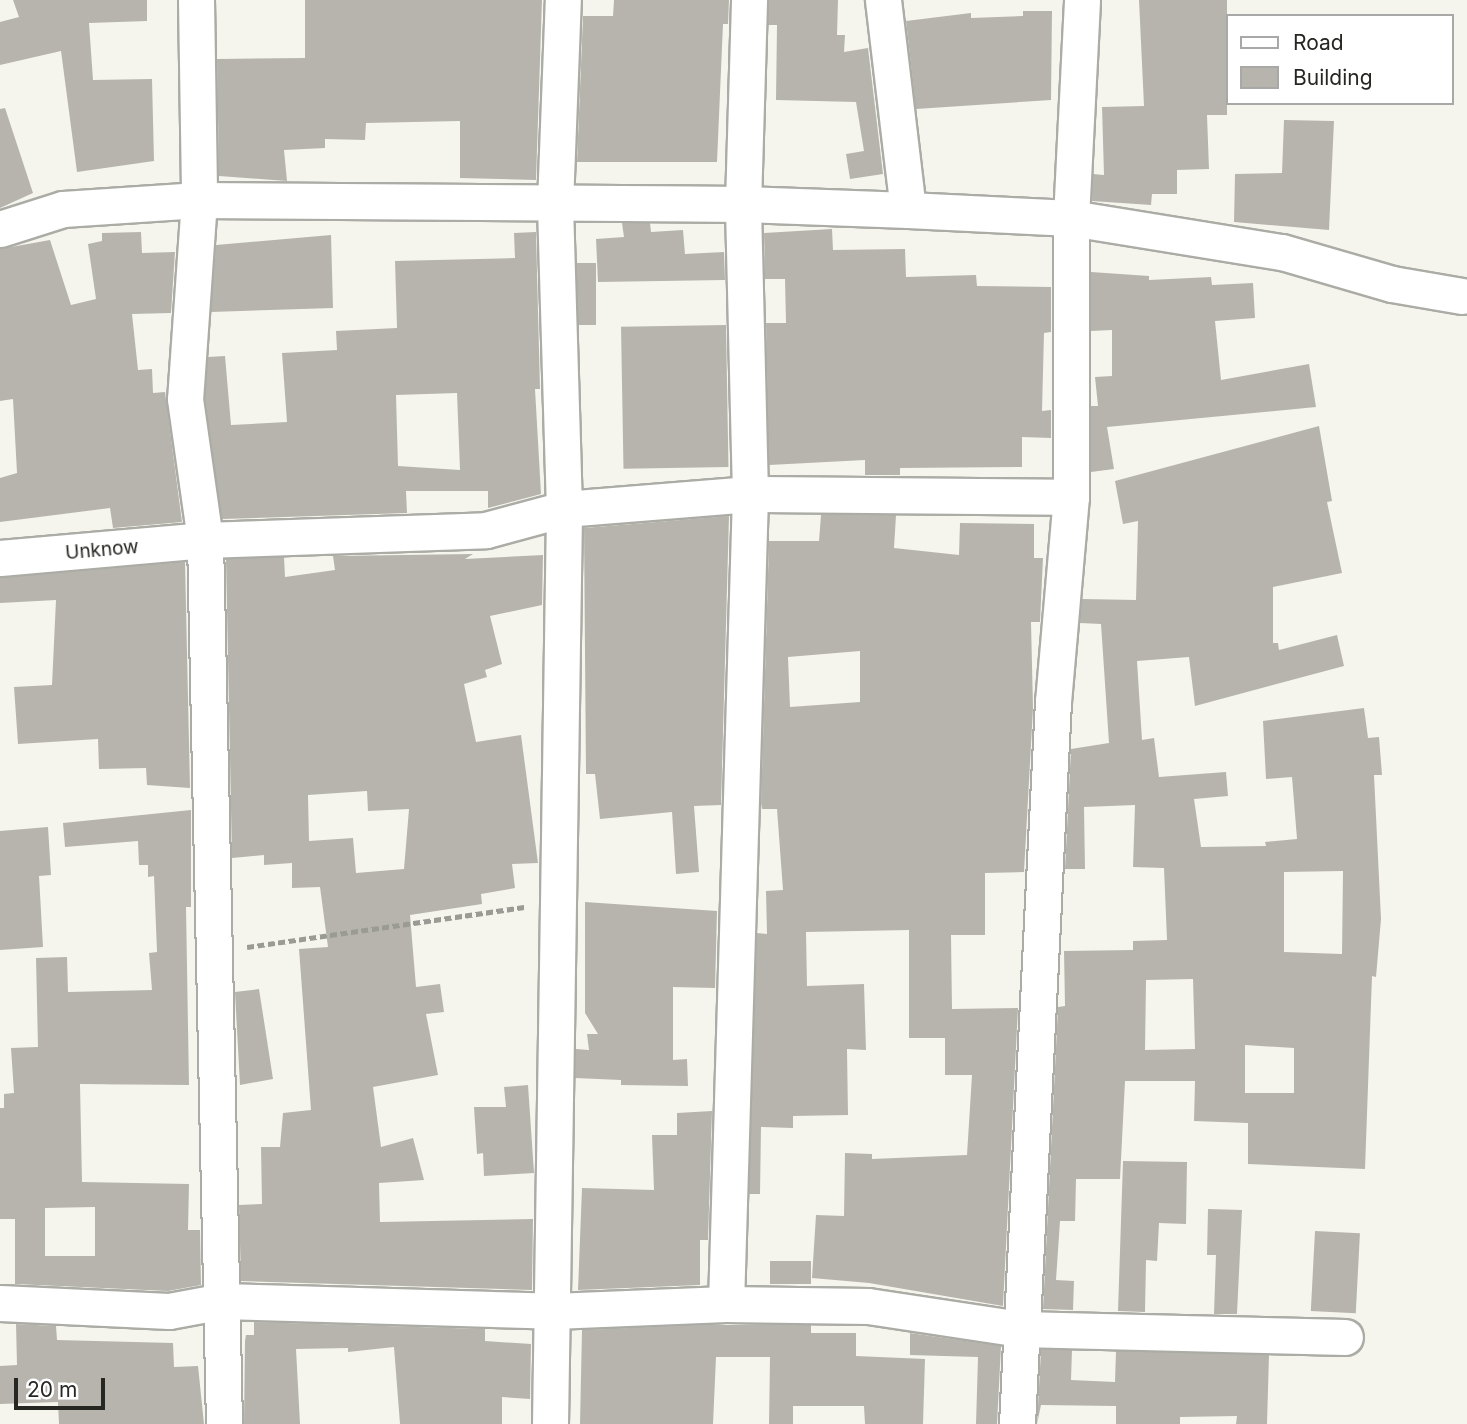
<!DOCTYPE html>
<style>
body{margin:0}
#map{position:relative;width:1467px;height:1424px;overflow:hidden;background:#f5f5ed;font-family:Inter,sans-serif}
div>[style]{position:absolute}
.building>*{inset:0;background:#b7b4ad;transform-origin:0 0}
.path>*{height:4.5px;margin-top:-2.25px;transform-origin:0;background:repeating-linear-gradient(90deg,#9b9b95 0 7px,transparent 0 10.5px)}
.roads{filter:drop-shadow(2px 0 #acaca6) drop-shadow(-2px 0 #acaca6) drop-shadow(0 2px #acaca6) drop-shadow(0 -2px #acaca6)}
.street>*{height:35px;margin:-17.5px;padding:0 17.5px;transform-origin:17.5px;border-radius:17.5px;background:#fff}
span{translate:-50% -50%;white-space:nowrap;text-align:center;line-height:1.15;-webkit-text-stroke:6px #fff;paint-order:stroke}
.street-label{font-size:19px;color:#262623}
.legend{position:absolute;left:1226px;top:14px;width:228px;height:91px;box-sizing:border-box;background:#fff;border:2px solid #a8a8a7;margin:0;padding:9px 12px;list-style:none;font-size:21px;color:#262623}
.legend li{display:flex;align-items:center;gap:14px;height:35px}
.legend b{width:35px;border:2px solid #a8a8a7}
.scale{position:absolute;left:14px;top:1378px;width:91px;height:32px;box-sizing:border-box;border:4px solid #262623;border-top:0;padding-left:9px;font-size:21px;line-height:24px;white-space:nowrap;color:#262623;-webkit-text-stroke:5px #fff;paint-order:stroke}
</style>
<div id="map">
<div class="building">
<div style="clip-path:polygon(13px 0,147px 0,147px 21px,89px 23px,93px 80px,152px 79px,154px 161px,77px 172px,61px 51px,0 65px,0 22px,19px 17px)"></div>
<div style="clip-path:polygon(305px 0,542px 0,536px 180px,460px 178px,460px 121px,366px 123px,365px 140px,325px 139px,325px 148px,284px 150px,287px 181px,219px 176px,217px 59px,305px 58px)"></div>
<div style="clip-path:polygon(614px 0,729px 0,728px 24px,723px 24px,717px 162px,577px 162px,583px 16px,613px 16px)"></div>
<div style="clip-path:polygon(769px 0,838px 0,837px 35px,845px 35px,844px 52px,868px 48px,883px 174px,850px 179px,846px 154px,864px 151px,856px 102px,776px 100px,777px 25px,768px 25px)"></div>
<div style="clip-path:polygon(1139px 0,1227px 0,1227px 115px,1207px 115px,1209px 169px,1177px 170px,1177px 194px,1152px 194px,1151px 205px,1092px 201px,1093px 174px,1104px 175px,1102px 107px,1144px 106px)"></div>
<div style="clip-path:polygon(1023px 11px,1052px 11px,1051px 100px,916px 109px,906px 21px,971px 13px,971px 18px,1023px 16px)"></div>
<div style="clip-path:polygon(5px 108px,33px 193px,0 208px,0 109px)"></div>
<div style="clip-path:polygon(1284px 120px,1334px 121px,1329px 230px,1234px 222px,1235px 174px,1282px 173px)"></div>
<div style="clip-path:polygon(622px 223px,650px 223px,651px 232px,683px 230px,685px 254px,724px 252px,725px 280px,598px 282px,596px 239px,624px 237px)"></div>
<div style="clip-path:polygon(832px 229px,833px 250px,905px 249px,906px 277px,976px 275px,977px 286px,1051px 287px,1051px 332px,1044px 333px,1042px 411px,1051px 410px,1051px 438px,1022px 437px,1022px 467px,900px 468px,900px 475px,865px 475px,865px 460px,769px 465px,766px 323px,786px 323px,785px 279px,765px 279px,764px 233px)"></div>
<div style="clip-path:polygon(141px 232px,142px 253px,175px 252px,171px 313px,132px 314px,138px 370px,152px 369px,153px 393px,165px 392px,182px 522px,113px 528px,110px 508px,0 522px,0 478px,17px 473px,13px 399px,0 401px,0 249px,50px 240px,71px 305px,96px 299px,88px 244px,102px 241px,102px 233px)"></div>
<div style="clip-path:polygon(evenodd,536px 232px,540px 389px,535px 389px,541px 494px,488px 508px,488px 491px,460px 491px,460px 476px,460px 491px,406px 491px,407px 513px,222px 519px,205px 398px,208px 357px,225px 356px,231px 425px,287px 422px,282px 353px,337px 350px,336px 331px,397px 328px,395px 261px,515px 258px,514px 233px,536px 232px,457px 393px,460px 470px,398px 466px,396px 395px,457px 393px)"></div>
<div style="clip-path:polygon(331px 235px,333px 308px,211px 312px,216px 245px)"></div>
<div style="left:577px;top:263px;width:19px;height:62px"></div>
<div style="clip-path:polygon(1091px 272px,1149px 276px,1149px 280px,1211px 277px,1212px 285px,1253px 283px,1255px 318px,1215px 321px,1221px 380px,1309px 364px,1316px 407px,1107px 427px,1114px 469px,1091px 472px,1091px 406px,1098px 406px,1095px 377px,1112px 376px,1112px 330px,1091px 331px)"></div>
<div style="left:726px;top:325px;width:142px;height:105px;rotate:89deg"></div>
<div style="clip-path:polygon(evenodd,1319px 426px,1332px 501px,1327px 502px,1342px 573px,1273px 587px,1273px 643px,1278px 643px,1279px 650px,1337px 635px,1344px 666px,1195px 706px,1189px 657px,1137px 661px,1142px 740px,1154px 738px,1159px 777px,1226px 772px,1228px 796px,1194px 799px,1201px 847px,1266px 846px,1265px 842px,1297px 839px,1292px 777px,1266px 779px,1263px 721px,1364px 708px,1368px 738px,1379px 737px,1382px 775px,1374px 775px,1381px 919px,1376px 977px,1372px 976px,1365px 1169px,1248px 1164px,1248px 1123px,1194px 1121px,1195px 1081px,1125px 1081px,1120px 1179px,1076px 1179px,1075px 1221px,1060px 1221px,1056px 1280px,1074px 1281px,1073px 1310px,1043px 1309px,1058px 1007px,1065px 1006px,1064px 951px,1133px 950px,1133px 941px,1167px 940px,1164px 868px,1133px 867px,1135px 805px,1084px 807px,1085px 869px,1065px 869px,1071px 749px,1109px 743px,1101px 624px,1080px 623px,1082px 599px,1136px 600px,1138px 521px,1123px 524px,1115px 481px,1319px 426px,1343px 871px,1342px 954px,1284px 952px,1284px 872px,1343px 871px,1319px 426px,1193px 979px,1195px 1049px,1145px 1050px,1146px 980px,1193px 979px,1319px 426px,1245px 1045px,1294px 1048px,1294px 1093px,1245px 1093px,1245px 1045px)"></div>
<div style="clip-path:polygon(evenodd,821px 515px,896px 515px,894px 548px,959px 555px,960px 523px,1034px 524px,1034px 558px,1043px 558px,1040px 622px,1031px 622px,1033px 708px,1024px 872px,985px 873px,985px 935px,951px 935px,952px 1009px,1018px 1008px,1003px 1306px,869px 1283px,812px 1278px,816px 1215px,844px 1216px,845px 1153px,872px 1154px,872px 1159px,967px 1155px,972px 1075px,945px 1075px,945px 1038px,909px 1038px,909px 930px,806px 932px,807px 986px,864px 984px,866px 1050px,847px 1049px,848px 1115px,793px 1116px,793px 1128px,761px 1127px,760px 1194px,749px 1194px,757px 933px,767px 934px,766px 891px,783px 890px,777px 809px,762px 809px,761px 803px,769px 541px,819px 541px,821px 515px,860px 651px,860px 702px,790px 707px,788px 657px,860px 651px)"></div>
<div style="clip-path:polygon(729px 516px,721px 805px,694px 806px,699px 872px,676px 874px,672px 812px,600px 819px,595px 774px,586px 774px,584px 528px)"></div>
<div style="clip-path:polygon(evenodd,473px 554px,465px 559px,543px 555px,542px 605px,490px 616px,502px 664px,485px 670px,487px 677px,464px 684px,476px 742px,521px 735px,538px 863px,512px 864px,515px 888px,481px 894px,482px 904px,410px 915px,416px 987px,440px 984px,444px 1012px,426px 1014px,438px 1075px,373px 1087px,381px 1147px,413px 1138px,424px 1180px,379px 1183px,380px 1222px,533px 1219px,532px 1290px,241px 1281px,239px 1205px,262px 1204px,261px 1147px,280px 1147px,283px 1113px,311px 1110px,299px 949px,328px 947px,320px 887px,292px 888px,292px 863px,264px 865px,264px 855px,232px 858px,226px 559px,284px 557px,285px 577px,335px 570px,333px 556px,473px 554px,367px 791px,368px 811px,409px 809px,404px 869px,356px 873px,353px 838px,309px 841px,308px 795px,367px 791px)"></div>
<div style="clip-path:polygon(185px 562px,190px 788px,147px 785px,146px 768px,99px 769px,98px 739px,18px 744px,14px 687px,52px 685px,56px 600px,0 603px,0 578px)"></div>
<div style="clip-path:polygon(evenodd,191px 810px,191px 907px,186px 907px,189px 1085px,80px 1084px,82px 1182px,189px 1184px,188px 1230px,200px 1230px,201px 1285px,168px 1291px,15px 1284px,15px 1219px,0 1219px,0 1108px,4px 1108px,4px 1094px,14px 1093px,11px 1048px,38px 1047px,36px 958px,67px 957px,68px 992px,152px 990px,149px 953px,157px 952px,154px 876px,148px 877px,148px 865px,139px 865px,138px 841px,65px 847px,63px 823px,191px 810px,95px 1207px,95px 1256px,45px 1256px,45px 1208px,95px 1207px)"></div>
<div style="clip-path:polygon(48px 827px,51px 875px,39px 876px,43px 947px,0 950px,0 831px)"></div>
<div style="clip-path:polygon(585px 902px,717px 911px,715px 988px,673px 987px,673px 1060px,687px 1059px,688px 1086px,621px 1085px,621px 1080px,575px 1078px,576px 1049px,589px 1050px,587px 1034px,598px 1034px,585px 1013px)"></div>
<div style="clip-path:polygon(259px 989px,273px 1079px,240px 1085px,235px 992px)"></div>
<div style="clip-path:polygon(528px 1085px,534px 1173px,484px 1176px,483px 1153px,477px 1154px,474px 1107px,506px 1107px,504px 1087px)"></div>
<div style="clip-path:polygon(712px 1111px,708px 1240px,700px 1240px,700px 1285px,578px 1290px,582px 1188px,654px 1190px,652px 1135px,677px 1135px,677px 1113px)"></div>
<div style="clip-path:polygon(1123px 1161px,1187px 1162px,1186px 1224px,1159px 1223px,1157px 1261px,1146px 1260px,1145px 1312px,1118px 1311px)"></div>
<div style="clip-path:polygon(1208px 1209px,1242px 1210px,1237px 1314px,1214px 1314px,1216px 1255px,1207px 1255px)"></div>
<div style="left:1315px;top:1231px;width:45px;height:80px;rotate:3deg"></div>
<div style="left:770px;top:1261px;width:41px;height:23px"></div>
<div style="clip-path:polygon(254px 1322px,485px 1329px,485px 1341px,531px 1344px,530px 1399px,502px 1397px,502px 1424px,400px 1424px,394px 1347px,348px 1352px,348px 1348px,296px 1349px,300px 1424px,244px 1424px,245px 1341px,246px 1335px,254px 1335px)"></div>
<div style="clip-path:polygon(16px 1324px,56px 1326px,57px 1340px,173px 1343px,174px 1367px,198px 1366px,204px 1424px,59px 1424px,58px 1402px,0 1404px,0 1366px,17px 1365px)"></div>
<div style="clip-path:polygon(700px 1325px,811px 1325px,811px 1333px,856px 1333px,856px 1356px,925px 1359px,923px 1424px,865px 1424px,864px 1406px,793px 1406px,793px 1424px,769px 1424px,770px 1357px,716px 1357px,713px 1424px,580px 1424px,582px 1330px)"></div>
<div style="clip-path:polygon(910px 1333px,1001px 1346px,997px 1424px,976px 1424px,978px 1357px,910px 1355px)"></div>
<div style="clip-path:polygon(1041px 1350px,1072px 1350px,1071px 1380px,1115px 1382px,1116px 1351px,1269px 1355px,1267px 1424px,1236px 1424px,1237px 1416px,1180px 1417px,1180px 1424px,1116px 1424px,1116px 1406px,1041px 1405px,1037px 1424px)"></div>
</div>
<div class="path">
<div style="left:247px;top:947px;width:282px;rotate:-8.2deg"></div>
</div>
<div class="roads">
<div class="street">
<div style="left:196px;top:0;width:200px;rotate:89.1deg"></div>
<div style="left:199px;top:200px;width:199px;rotate:94deg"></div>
<div style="left:185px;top:399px;width:142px;rotate:81.9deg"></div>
<div style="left:205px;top:540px;width:884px;rotate:88.77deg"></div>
<div style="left:883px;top:0;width:211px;rotate:83.2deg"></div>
<div style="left:0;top:229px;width:66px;rotate:-17.6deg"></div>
<div style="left:63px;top:209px;width:136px;rotate:-3.8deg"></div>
<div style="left:199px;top:200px;width:544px;rotate:0.42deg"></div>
<div style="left:743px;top:204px;width:165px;rotate:2.1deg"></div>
<div style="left:908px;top:210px;width:163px;rotate:2.8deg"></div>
<div style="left:1071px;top:218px;width:214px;rotate:9.2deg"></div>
<div style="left:1282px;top:252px;width:115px;rotate:16.2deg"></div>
<div style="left:1392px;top:284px;width:71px;rotate:9.7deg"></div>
<div style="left:0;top:558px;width:206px;rotate:-5deg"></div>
<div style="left:205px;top:540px;width:281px;rotate:-2deg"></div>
<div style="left:486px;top:530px;width:81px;rotate:-15.1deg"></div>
<div style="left:564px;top:509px;width:187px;rotate:-4.6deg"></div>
<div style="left:750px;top:494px;width:321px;rotate:0.5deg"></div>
<div style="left:0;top:1303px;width:169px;rotate:2.7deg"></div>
<div style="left:169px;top:1311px;width:55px;rotate:-10.5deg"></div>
<div style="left:223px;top:1301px;width:330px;rotate:1.7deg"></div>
<div style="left:553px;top:1311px;width:173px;rotate:-2.3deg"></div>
<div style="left:726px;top:1304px;width:142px;rotate:0.8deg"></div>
<div style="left:868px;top:1306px;width:154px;rotate:8.6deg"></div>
<div style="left:1020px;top:1329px;width:325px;rotate:1.4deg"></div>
<div style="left:726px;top:1304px;width:810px;rotate:-88.3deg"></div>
<div style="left:750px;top:494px;width:290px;rotate:-91.4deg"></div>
<div style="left:743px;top:204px;width:204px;rotate:-88.3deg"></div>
<div style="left:550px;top:1424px;width:915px;rotate:-89.12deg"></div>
<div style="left:564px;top:509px;width:305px;rotate:-91.7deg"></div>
<div style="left:555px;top:204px;width:204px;rotate:-87.8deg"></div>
<div style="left:1017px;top:1424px;width:723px;rotate:-87.15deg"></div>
<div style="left:1053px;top:702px;width:206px;rotate:-85deg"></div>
<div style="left:1071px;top:497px;width:279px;rotate:-90deg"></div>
<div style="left:1071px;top:218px;width:218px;rotate:-87.1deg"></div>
</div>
</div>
<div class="street-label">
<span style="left:102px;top:550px;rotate:-5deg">Unknow</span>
</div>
<ul class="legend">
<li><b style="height:9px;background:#fff"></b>Road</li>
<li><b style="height:19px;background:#b7b4ad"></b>Building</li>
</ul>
<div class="scale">20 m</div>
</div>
